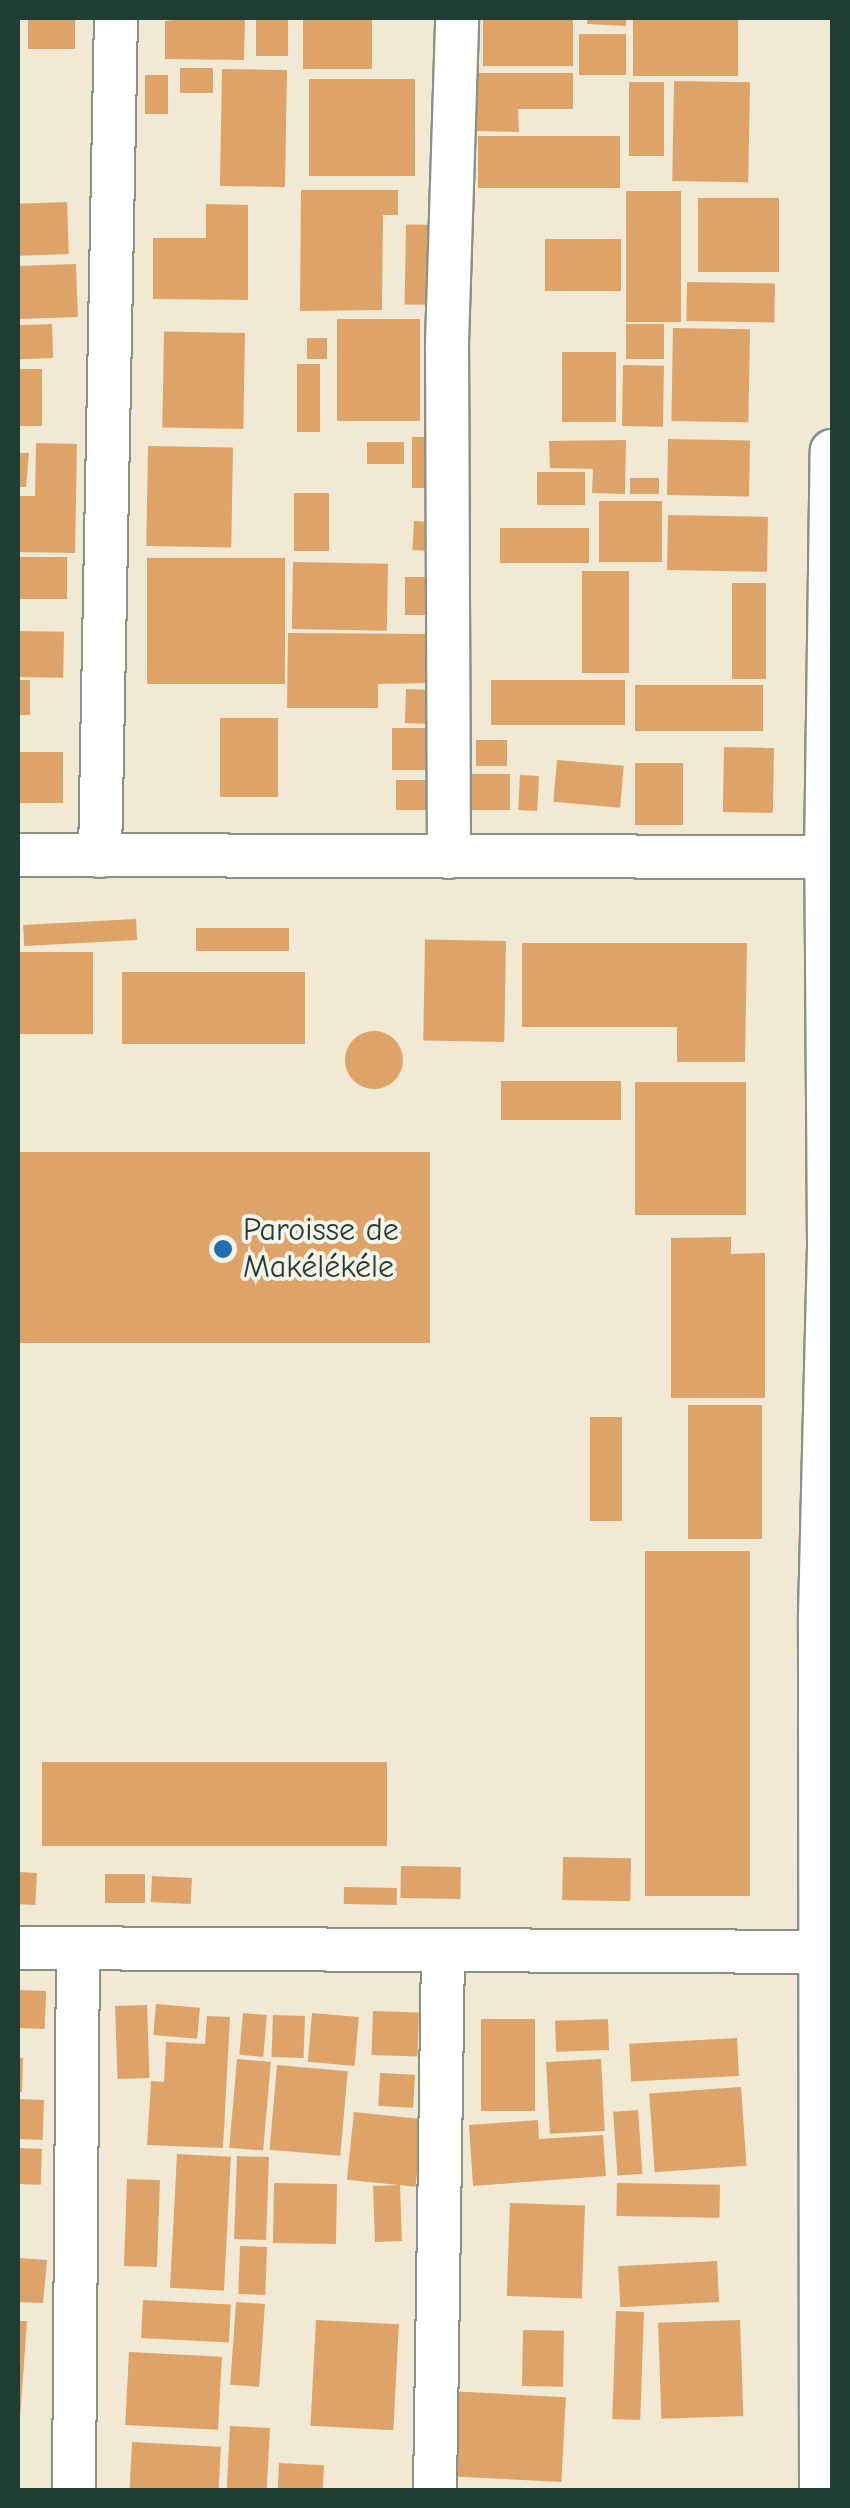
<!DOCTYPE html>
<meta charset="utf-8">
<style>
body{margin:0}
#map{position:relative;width:850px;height:2508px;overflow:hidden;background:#f2e9d4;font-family:"Comic Neue",sans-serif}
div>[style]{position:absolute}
.building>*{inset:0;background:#dea368;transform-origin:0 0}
.round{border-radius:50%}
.roads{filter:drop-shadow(2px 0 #889384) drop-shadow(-2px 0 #889384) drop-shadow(0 2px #889384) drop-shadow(0 -2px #889384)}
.street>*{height:42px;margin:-21px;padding:0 21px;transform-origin:21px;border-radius:21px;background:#fff}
.dots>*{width:28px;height:28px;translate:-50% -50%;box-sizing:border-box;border:5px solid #f7f3e8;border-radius:50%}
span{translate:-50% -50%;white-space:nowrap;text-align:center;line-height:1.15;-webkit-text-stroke:8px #f7f3e8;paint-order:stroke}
.poi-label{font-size:32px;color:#1f3d34}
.left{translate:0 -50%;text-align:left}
.frame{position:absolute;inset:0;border:20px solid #1f3d34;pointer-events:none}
</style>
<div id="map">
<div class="building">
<div style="left:28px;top:18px;width:47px;height:31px"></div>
<div style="clip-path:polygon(192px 18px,245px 18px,244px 60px,165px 59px,165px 21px)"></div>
<div style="left:256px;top:18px;width:32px;height:38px"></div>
<div style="left:303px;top:18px;width:69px;height:51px"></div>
<div style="left:483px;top:18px;width:90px;height:48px"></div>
<div style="clip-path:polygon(587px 18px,626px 18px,626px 26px,587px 24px)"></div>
<div style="left:633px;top:18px;width:105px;height:58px"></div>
<div style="left:579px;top:34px;width:47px;height:41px"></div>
<div style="left:180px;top:68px;width:33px;height:25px"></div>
<div style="left:222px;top:69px;width:65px;height:117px;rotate:1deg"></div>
<div style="clip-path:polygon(476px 73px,573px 73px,573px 109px,518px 109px,519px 132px,474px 131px)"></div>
<div style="left:145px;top:75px;width:23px;height:39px"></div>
<div style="left:309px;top:79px;width:106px;height:97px"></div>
<div style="left:674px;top:81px;width:76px;height:100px;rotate:1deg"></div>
<div style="left:629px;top:82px;width:35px;height:74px"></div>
<div style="left:478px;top:136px;width:142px;height:52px"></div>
<div style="clip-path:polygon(301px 190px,398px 190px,398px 215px,383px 215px,382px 310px,300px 311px)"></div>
<div style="left:626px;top:191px;width:55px;height:131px"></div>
<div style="left:698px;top:198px;width:81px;height:74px"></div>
<div style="left:67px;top:202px;width:52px;height:49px;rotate:88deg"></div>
<div style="clip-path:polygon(206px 204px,248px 205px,248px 300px,153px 299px,153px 238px,206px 238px)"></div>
<div style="left:441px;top:225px;width:80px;height:35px;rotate:91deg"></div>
<div style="left:545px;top:239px;width:76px;height:52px"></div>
<div style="left:76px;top:264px;width:53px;height:58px;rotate:88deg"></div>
<div style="left:687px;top:282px;width:88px;height:39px;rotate:1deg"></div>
<div style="left:337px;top:319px;width:83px;height:102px"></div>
<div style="left:52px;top:324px;width:34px;height:34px;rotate:88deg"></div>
<div style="left:626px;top:324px;width:38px;height:35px"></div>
<div style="left:673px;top:328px;width:77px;height:93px;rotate:1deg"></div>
<div style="left:245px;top:333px;width:96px;height:81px;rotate:91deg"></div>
<div style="left:307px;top:338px;width:20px;height:21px"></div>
<div style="left:562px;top:352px;width:54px;height:70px"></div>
<div style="left:297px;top:364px;width:23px;height:68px"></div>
<div style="left:623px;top:365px;width:41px;height:61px;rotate:1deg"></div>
<div style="left:42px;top:369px;width:57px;height:24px;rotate:90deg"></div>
<div style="left:412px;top:437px;width:30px;height:51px"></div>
<div style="left:668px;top:439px;width:82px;height:56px;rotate:1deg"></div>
<div style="clip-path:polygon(626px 440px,625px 494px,592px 493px,593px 469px,550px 468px,549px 441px)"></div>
<div style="left:367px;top:442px;width:37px;height:22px"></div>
<div style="clip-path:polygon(36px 443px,77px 444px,75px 553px,18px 552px,18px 496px,35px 496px)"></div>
<div style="left:148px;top:446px;width:85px;height:100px;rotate:1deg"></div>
<div style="clip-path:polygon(18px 453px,29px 453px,26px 487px,18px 487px)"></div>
<div style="left:537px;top:472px;width:48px;height:33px"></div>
<div style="left:659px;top:478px;width:16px;height:29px;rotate:90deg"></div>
<div style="left:294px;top:493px;width:35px;height:58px"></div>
<div style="left:599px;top:501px;width:63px;height:61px"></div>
<div style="left:668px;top:515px;width:100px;height:55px;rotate:1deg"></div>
<div style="left:414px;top:521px;width:18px;height:29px;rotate:3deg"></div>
<div style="left:500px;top:528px;width:89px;height:35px"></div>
<div style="left:18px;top:557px;width:49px;height:42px"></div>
<div style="left:147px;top:558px;width:138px;height:126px"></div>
<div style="left:293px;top:562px;width:95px;height:67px;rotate:1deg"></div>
<div style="left:582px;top:571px;width:47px;height:102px"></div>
<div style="left:405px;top:577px;width:29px;height:38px"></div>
<div style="left:732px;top:583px;width:34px;height:96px"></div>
<div style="left:18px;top:631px;width:46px;height:46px;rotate:1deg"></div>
<div style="clip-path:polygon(288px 633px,433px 634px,432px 683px,378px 684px,378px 708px,287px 708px)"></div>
<div style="left:18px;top:680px;width:12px;height:35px"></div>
<div style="left:491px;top:680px;width:134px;height:45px"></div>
<div style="left:763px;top:685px;width:46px;height:128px;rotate:90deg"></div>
<div style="left:406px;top:689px;width:27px;height:34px;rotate:2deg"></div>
<div style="left:220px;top:718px;width:58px;height:79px"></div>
<div style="left:392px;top:728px;width:37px;height:42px"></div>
<div style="left:476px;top:740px;width:31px;height:26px"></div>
<div style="left:724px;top:747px;width:50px;height:65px;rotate:1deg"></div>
<div style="left:63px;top:752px;width:51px;height:45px;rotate:90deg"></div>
<div style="left:557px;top:760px;width:67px;height:42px;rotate:5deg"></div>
<div style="left:635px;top:763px;width:48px;height:62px"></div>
<div style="left:468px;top:774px;width:42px;height:36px"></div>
<div style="left:520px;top:775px;width:19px;height:35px;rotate:3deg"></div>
<div style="left:396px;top:780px;width:33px;height:30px"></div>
<div style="left:136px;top:919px;width:21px;height:113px;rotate:87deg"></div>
<div style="left:289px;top:928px;width:23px;height:93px;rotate:90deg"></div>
<div style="left:506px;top:941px;width:101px;height:81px;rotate:91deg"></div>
<div style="clip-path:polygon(522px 943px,747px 943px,745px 1062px,677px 1062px,677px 1027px,522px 1027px)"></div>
<div style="left:18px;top:952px;width:75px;height:82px"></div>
<div style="left:122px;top:972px;width:183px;height:72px"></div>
<div class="round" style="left:345px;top:1031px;width:58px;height:58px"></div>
<div style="left:501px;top:1081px;width:120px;height:39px"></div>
<div style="left:746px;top:1082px;width:133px;height:111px;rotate:90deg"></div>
<div style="left:18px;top:1152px;width:412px;height:191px"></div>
<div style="clip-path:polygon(731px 1237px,731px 1254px,765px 1253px,765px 1398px,671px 1398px,671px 1238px)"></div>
<div style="left:762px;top:1405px;width:134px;height:74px;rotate:90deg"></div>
<div style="left:590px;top:1417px;width:32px;height:104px"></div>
<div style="left:645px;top:1551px;width:105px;height:345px"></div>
<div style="left:42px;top:1762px;width:345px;height:84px"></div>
<div style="left:563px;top:1857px;width:68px;height:43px;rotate:1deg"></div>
<div style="left:401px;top:1866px;width:60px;height:32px;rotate:1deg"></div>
<div style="left:18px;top:1872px;width:19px;height:32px;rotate:3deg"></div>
<div style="left:105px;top:1874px;width:40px;height:29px"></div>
<div style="left:152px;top:1876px;width:40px;height:26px;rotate:3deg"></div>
<div style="left:344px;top:1887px;width:53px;height:17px;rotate:1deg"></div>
<div style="left:18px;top:1990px;width:28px;height:38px;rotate:2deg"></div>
<div style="left:156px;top:2004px;width:44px;height:31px;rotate:5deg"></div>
<div style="left:147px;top:2005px;width:73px;height:32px;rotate:88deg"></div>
<div style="left:373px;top:2011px;width:46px;height:44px;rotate:2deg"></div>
<div style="left:243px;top:2013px;width:24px;height:42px;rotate:5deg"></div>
<div style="left:312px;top:2013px;width:47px;height:49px;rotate:5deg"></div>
<div style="left:273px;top:2015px;width:32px;height:42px;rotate:2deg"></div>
<div style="clip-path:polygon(207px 2016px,230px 2017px,223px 2148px,147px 2145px,151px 2081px,164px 2082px,166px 2042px,205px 2044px)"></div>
<div style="left:481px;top:2019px;width:54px;height:92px"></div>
<div style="left:608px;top:2019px;width:31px;height:53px;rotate:88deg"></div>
<div style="left:737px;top:2038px;width:38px;height:108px;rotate:87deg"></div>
<div style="clip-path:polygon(18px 2058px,23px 2058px,22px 2092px,18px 2092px)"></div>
<div style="left:237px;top:2059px;width:34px;height:89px;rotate:5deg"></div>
<div style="left:601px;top:2059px;width:72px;height:55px;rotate:87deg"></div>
<div style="left:277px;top:2065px;width:71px;height:85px;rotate:5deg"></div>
<div style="left:380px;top:2073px;width:35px;height:33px;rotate:3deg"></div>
<div style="left:741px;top:2087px;width:79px;height:92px;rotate:86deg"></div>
<div style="left:18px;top:2099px;width:26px;height:40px;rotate:2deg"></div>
<div style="left:638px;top:2110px;width:64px;height:25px;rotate:86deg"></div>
<div style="left:354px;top:2112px;width:69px;height:68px;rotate:6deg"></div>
<div style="clip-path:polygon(538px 2120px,539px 2139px,603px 2135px,606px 2176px,473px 2186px,469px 2125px)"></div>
<div style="left:18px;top:2148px;width:24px;height:36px;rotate:2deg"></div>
<div style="left:177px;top:2154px;width:54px;height:134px;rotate:3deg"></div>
<div style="left:237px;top:2156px;width:32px;height:83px;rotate:2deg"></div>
<div style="left:127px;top:2179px;width:33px;height:87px;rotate:2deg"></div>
<div style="left:274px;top:2183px;width:63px;height:60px;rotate:1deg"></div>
<div style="left:617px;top:2183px;width:103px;height:33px;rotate:1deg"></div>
<div style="left:400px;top:2185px;width:56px;height:27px;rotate:88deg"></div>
<div style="left:510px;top:2203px;width:75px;height:93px;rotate:2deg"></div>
<div style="left:240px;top:2246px;width:27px;height:48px;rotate:2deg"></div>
<div style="clip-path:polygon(18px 2258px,47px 2260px,43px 2303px,18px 2302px)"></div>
<div style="left:717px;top:2261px;width:41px;height:99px;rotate:87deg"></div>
<div style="left:143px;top:2300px;width:88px;height:38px;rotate:3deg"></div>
<div style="left:236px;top:2302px;width:29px;height:83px;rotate:4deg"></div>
<div style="left:616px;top:2311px;width:28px;height:108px;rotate:2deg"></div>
<div style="left:316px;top:2320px;width:83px;height:106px;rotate:3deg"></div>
<div style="left:740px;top:2320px;width:96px;height:82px;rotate:88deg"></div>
<div style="clip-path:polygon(18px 2321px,27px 2321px,20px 2419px,18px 2418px)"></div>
<div style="left:523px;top:2330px;width:41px;height:56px;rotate:1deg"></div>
<div style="left:129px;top:2352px;width:93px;height:73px;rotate:3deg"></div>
<div style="left:448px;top:2391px;width:118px;height:85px;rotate:3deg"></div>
<div style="left:230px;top:2426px;width:40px;height:64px;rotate:3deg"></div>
<div style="left:132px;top:2442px;width:89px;height:48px;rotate:3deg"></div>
<div style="left:279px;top:2463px;width:45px;height:27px;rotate:3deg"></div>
</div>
<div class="roads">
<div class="street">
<div style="left:18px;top:855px;width:814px;rotate:0.14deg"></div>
<div style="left:100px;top:856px;width:838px;rotate:-88.91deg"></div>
<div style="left:449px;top:857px;width:514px;rotate:-90.22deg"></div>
<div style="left:447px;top:343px;width:325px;rotate:-88.2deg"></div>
<div style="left:18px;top:1948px;width:814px;rotate:0.28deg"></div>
<div style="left:74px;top:2490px;width:542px;rotate:-89.58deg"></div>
<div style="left:435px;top:2490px;width:538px;rotate:-89.15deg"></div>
<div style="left:821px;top:2490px;width:875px;rotate:-90.07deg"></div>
<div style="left:820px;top:1615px;width:372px;rotate:-88.6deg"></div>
<div style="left:829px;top:1243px;width:386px;rotate:-90.4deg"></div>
<div style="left:826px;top:857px;width:406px;rotate:-89.2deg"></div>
</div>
</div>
<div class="dots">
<div style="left:223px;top:1249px;background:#1f6fb2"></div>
</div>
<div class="poi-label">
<span class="left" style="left:243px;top:1249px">Paroisse de<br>Makélékéle</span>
</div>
<div class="frame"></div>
</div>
